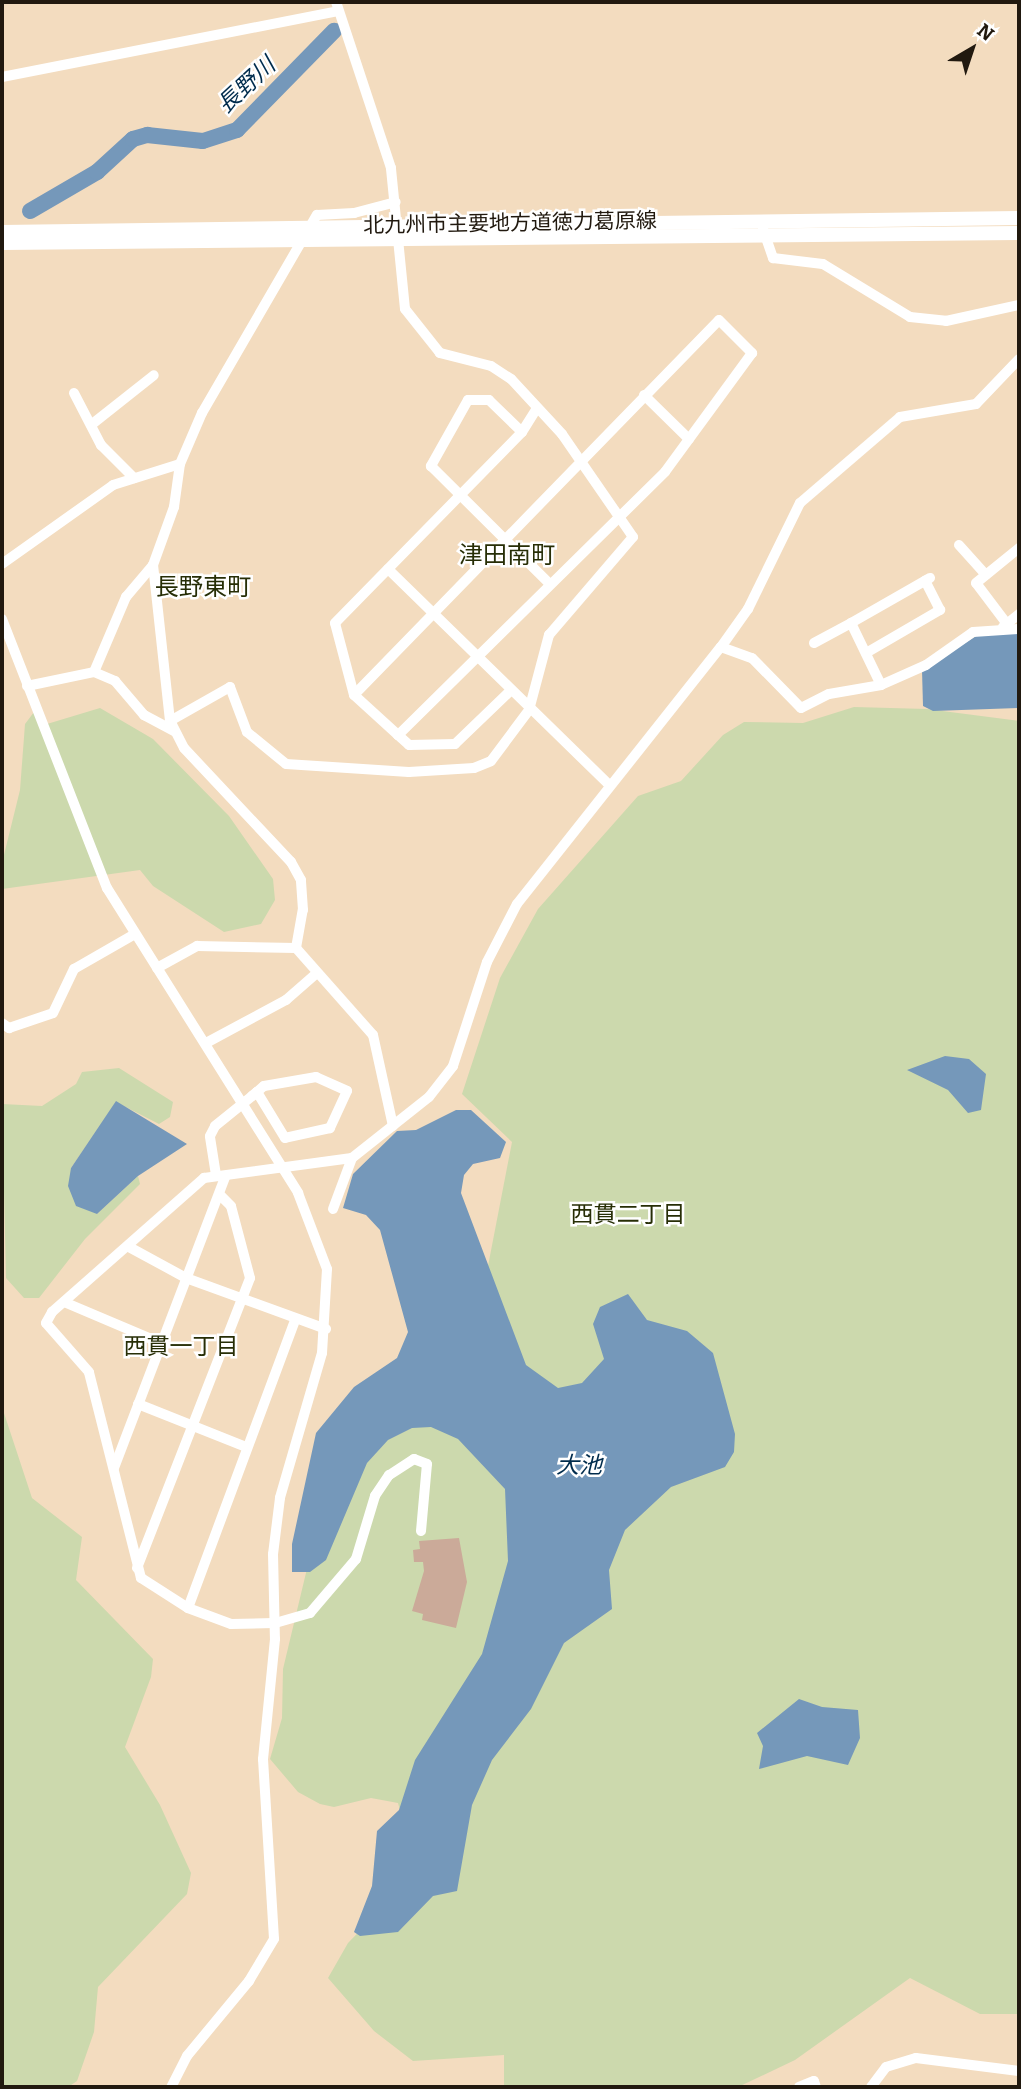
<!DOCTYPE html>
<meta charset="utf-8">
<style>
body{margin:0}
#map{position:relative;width:1021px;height:2089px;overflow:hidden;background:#f3dcbf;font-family:Bitter,"Noto Sans JP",serif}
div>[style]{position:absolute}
.green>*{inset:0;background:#ccd9ad}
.water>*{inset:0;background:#7598ba}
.river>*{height:16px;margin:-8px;padding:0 8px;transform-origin:8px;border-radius:8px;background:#7598ba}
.building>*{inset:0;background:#cbaa99}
.minor>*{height:10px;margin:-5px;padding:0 5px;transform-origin:5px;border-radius:5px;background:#fff}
.major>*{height:14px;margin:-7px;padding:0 7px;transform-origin:7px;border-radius:7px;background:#fff}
span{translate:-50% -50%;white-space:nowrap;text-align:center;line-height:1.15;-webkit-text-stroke:5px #fff;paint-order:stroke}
.street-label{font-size:21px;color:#21190f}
.water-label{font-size:23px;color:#002c4d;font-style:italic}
.neighbourhood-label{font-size:23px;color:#272e06}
.quarter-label{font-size:24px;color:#272e06}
.frame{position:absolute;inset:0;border:4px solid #21190f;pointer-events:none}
.north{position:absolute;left:937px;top:14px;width:70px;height:70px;-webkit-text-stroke:5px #fff;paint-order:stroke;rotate:39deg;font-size:19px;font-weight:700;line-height:28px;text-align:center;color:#21190f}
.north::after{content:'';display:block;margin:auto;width:24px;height:32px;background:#21190f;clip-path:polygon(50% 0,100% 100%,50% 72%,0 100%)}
</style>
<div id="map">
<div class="green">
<div style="clip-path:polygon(854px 707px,927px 709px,1019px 721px,1019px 2014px,980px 2014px,910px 1978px,795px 2060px,738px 2087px,504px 2087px,504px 2055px,413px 2061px,374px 2031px,328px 1978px,348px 1943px,388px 1902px,402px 1818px,398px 1803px,371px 1798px,334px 1807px,320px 1804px,298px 1792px,270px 1759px,282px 1718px,283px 1669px,316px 1531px,366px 1447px,465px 1385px,512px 1142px,462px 1094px,500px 978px,538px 909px,638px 796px,681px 781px,723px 735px,744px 722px,803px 723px)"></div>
<div style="clip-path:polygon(100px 708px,153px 739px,229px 816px,273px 879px,275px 900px,261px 924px,224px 932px,153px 886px,140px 870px,2px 889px,2px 863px,20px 790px,25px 724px,34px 712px,47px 724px)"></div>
<div style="clip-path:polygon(119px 1068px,173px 1102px,170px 1117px,159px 1124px,116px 1102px,71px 1168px,97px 1214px,138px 1176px,140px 1184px,85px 1239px,39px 1298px,24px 1298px,6px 1278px,2px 1104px,42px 1106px,76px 1084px,82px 1072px)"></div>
<div style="clip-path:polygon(2px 1407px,32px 1498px,82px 1537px,76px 1580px,153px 1659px,151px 1677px,125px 1747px,160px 1805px,191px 1873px,187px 1894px,98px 1987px,94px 2032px,77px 2081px,68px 2087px,2px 2087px)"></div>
</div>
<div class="water">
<div style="clip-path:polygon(1019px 632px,1019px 708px,933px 711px,923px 706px,922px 670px,981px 633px)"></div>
<div style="clip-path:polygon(945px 1056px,969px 1059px,986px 1074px,981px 1110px,968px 1113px,948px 1090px,907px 1070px)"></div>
<div style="clip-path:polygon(116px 1101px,187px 1144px,138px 1176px,97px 1214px,76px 1206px,68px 1186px,71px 1168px)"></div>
<div style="clip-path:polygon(456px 1110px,471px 1110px,506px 1142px,500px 1158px,473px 1164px,464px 1175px,461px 1193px,526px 1365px,558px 1388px,582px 1383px,604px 1359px,593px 1324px,600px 1307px,628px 1294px,647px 1320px,687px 1331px,713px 1353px,735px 1434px,734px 1452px,725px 1467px,671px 1487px,625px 1530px,609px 1570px,612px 1609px,564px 1643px,531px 1709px,492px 1760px,472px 1805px,457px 1891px,433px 1896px,398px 1932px,360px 1936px,354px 1932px,372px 1886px,377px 1831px,399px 1810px,415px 1760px,482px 1654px,508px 1561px,505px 1489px,458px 1439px,431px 1427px,412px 1428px,388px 1440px,367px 1463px,326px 1560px,310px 1572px,292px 1572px,292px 1544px,316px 1433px,354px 1387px,397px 1358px,408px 1332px,380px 1230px,366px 1215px,343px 1208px,353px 1174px,397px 1131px,416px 1130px)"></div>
<div style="clip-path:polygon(799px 1699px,822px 1707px,858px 1710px,860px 1738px,848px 1765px,807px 1756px,759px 1769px,763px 1746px,757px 1733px)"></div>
</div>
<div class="river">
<div style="left:30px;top:211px;width:78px;rotate:-30.2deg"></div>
<div style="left:97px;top:172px;width:49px;rotate:-42.5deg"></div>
<div style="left:133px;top:139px;width:15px;rotate:-16deg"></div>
<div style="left:147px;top:135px;width:56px;rotate:6.1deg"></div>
<div style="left:203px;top:141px;width:36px;rotate:-18deg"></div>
<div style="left:237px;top:130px;width:139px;rotate:-45.6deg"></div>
</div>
<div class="building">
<div style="clip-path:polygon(459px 1538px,467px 1582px,456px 1628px,422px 1620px,423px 1614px,412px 1611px,424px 1571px,423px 1562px,414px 1562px,413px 1550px,420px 1549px,419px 1541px)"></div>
</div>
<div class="minor">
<div style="left:2px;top:77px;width:341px;rotate:-11.1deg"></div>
<div style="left:763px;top:229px;width:31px;rotate:71deg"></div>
<div style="left:773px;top:258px;width:50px;rotate:6.8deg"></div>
<div style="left:823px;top:264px;width:102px;rotate:31.3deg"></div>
<div style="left:910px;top:317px;width:36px;rotate:6deg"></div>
<div style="left:946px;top:321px;width:75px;rotate:-12.4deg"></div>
<div style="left:74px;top:393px;width:59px;rotate:62.6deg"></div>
<div style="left:101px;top:445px;width:47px;rotate:45deg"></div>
<div style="left:644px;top:395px;width:63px;rotate:44.4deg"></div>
<div style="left:91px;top:425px;width:80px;rotate:-38.4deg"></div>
<div style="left:522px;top:432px;width:46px;rotate:-135.9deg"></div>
<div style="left:489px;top:400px;width:21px;rotate:180deg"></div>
<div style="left:468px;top:400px;width:76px;rotate:119.3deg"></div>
<div style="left:431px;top:466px;width:165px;rotate:44.8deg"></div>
<div style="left:959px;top:545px;width:40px;rotate:48deg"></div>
<div style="left:2px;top:564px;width:136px;rotate:-35.4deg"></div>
<div style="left:113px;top:485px;width:70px;rotate:-17.4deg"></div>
<div style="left:388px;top:569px;width:310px;rotate:44.3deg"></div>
<div style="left:2px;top:619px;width:289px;rotate:68.7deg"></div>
<div style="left:107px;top:888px;width:360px;rotate:57.9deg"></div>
<div style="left:298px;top:1193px;width:81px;rotate:69.1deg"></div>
<div style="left:327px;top:1269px;width:84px;rotate:93.4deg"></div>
<div style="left:322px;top:1353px;width:151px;rotate:106.2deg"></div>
<div style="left:280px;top:1498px;width:56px;rotate:97.1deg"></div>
<div style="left:273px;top:1554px;width:85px;rotate:88.7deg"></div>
<div style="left:275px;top:1639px;width:121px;rotate:95.7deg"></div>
<div style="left:263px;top:1759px;width:180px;rotate:86.5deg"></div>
<div style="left:274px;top:1939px;width:49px;rotate:120.8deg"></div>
<div style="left:249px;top:1981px;width:97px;rotate:129.6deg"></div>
<div style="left:187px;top:2056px;width:35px;rotate:117deg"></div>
<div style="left:1007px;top:624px;width:51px;rotate:-127.1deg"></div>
<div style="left:976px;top:583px;width:55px;rotate:-39.1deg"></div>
<div style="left:1003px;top:627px;width:21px;rotate:-39deg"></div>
<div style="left:814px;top:643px;width:42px;rotate:-28.4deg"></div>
<div style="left:721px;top:647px;width:33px;rotate:20deg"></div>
<div style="left:752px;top:658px;width:70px;rotate:45.6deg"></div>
<div style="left:801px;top:708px;width:31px;rotate:-27deg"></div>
<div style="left:829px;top:694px;width:53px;rotate:-9.8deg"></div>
<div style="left:881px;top:685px;width:49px;rotate:-24deg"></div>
<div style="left:926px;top:665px;width:57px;rotate:-35.1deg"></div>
<div style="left:973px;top:632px;width:46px;rotate:-3.7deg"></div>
<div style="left:866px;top:653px;width:86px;rotate:-30.2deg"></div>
<div style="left:940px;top:610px;width:33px;rotate:-117deg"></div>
<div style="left:94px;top:672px;width:82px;rotate:-66.9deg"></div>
<div style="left:126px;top:597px;width:42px;rotate:-49.8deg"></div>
<div style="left:881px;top:685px;width:69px;rotate:-115.8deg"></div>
<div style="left:851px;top:623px;width:91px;rotate:-29.7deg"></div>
<div style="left:27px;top:686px;width:68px;rotate:-11.8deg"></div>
<div style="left:94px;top:672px;width:23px;rotate:23deg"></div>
<div style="left:115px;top:681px;width:45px;rotate:49.5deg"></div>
<div style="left:144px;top:715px;width:34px;rotate:28deg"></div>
<div style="left:354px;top:695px;width:523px;rotate:-45.77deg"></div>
<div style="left:719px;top:320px;width:47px;rotate:45deg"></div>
<div style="left:752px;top:353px;width:147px;rotate:126.2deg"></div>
<div style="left:665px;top:472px;width:375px;rotate:135.4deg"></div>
<div style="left:398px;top:735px;width:59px;rotate:-137.7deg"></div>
<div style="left:354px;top:695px;width:74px;rotate:-104.8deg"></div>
<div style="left:335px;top:623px;width:267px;rotate:-45.6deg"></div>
<div style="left:522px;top:432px;width:25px;rotate:-58deg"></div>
<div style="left:170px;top:721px;width:69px;rotate:-29.5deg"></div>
<div style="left:230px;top:687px;width:48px;rotate:69.3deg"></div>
<div style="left:247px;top:732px;width:50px;rotate:39.4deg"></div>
<div style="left:286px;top:764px;width:123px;rotate:3.7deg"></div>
<div style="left:409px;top:772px;width:65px;rotate:-3.5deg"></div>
<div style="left:474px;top:768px;width:18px;rotate:-22deg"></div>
<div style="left:491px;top:761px;width:64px;rotate:-53.3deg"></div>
<div style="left:529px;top:710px;width:78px;rotate:-75.1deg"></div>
<div style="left:549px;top:635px;width:129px;rotate:-49.4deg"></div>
<div style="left:633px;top:537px;width:125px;rotate:-124.6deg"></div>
<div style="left:562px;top:434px;width:75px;rotate:-132.8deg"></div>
<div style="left:511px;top:379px;width:24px;rotate:-147deg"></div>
<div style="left:491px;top:366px;width:53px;rotate:-165.7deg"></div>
<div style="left:440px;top:353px;width:56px;rotate:-128.5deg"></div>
<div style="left:405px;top:309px;width:142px;rotate:-95.7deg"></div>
<div style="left:391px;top:168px;width:175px;rotate:-108.3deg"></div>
<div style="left:398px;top:735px;width:15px;rotate:42deg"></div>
<div style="left:409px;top:745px;width:46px;rotate:-1.2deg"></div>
<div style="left:455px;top:744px;width:76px;rotate:-43.9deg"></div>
<div style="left:296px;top:948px;width:39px;rotate:-80deg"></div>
<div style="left:303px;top:910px;width:30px;rotate:-94deg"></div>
<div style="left:301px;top:880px;width:21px;rotate:-119deg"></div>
<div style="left:291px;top:862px;width:156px;rotate:-133.2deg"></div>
<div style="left:184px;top:748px;width:30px;rotate:-117deg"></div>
<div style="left:170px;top:721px;width:157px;rotate:-96.2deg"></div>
<div style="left:153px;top:565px;width:62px;rotate:-70.1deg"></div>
<div style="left:174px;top:507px;width:43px;rotate:-82.1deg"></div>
<div style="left:180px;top:464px;width:56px;rotate:-66.7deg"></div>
<div style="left:202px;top:413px;width:229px;rotate:-59.9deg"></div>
<div style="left:317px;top:215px;width:37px;rotate:-3deg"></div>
<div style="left:354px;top:213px;width:43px;rotate:-14.7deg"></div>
<div style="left:157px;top:968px;width:46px;rotate:-28.8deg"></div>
<div style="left:197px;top:946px;width:99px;rotate:1.2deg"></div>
<div style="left:296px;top:948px;width:116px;rotate:48.5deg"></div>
<div style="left:373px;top:1035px;width:93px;rotate:77.6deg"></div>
<div style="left:2px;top:1023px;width:9px;rotate:36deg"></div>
<div style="left:9px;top:1028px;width:46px;rotate:-18.8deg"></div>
<div style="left:53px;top:1013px;width:49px;rotate:-64.5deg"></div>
<div style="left:74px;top:969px;width:70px;rotate:-29.8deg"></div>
<div style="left:206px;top:1043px;width:91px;rotate:-28.3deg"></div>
<div style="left:286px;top:1000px;width:41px;rotate:-41.1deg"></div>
<div style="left:216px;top:1175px;width:39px;rotate:-99deg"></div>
<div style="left:210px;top:1136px;width:11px;rotate:-63deg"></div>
<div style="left:215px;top:1126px;width:48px;rotate:-39deg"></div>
<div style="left:252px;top:1096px;width:6px;rotate:-39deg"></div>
<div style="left:257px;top:1092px;width:9px;rotate:-41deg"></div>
<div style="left:264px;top:1086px;width:53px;rotate:-9.8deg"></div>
<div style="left:316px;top:1077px;width:34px;rotate:24deg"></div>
<div style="left:347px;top:1091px;width:41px;rotate:114.7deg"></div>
<div style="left:330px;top:1128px;width:46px;rotate:167.5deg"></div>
<div style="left:285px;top:1138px;width:54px;rotate:-121.3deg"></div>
<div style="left:333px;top:1209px;width:54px;rotate:-69.6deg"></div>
<div style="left:129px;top:1247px;width:65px;rotate:28.5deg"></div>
<div style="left:186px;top:1278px;width:149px;rotate:20deg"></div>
<div style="left:64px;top:1302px;width:108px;rotate:23deg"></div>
<div style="left:138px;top:1404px;width:116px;rotate:21.7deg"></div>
<div style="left:114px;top:1468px;width:311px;rotate:-69.1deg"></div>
<div style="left:421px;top:1531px;width:67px;rotate:-84.9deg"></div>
<div style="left:427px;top:1464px;width:14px;rotate:-159deg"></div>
<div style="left:414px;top:1459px;width:30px;rotate:147deg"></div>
<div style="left:389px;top:1475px;width:25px;rotate:124deg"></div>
<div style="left:375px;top:1496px;width:66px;rotate:106.8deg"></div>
<div style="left:356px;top:1559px;width:71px;rotate:130.4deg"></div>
<div style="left:310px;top:1613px;width:37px;rotate:164deg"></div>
<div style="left:274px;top:1623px;width:43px;rotate:178.7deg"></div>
<div style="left:231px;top:1624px;width:46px;rotate:-159.6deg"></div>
<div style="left:188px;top:1608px;width:56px;rotate:-147.4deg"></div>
<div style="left:141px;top:1578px;width:212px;rotate:-104.2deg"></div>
<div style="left:89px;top:1372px;width:65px;rotate:-131.3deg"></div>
<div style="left:46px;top:1323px;width:13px;rotate:-61deg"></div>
<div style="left:52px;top:1312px;width:203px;rotate:-41.4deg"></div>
<div style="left:204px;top:1178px;width:149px;rotate:-7.7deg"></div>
<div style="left:352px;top:1158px;width:98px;rotate:-38.4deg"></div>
<div style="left:429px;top:1097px;width:39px;rotate:-52deg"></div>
<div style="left:453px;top:1066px;width:109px;rotate:-71.9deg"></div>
<div style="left:487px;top:962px;width:65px;rotate:-62.7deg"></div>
<div style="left:517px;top:904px;width:328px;rotate:-51.6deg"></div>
<div style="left:721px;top:647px;width:47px;rotate:-54.6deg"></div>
<div style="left:748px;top:609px;width:118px;rotate:-63.9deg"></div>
<div style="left:800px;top:503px;width:132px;rotate:-40.7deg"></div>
<div style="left:900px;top:417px;width:77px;rotate:-9.7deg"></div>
<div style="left:976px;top:404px;width:62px;rotate:-46.3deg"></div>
<div style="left:137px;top:1568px;width:311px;rotate:-68.7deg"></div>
<div style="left:250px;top:1278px;width:74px;rotate:-104.8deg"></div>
<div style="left:231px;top:1206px;width:14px;rotate:-135deg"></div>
<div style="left:188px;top:1608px;width:306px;rotate:-69.6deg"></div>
<div style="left:799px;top:2087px;width:16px;rotate:-22deg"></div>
<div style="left:814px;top:2081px;width:6px;rotate:72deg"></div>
<div style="left:871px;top:2087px;width:25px;rotate:-53deg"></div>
<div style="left:886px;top:2067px;width:31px;rotate:-17deg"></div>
<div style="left:916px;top:2058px;width:104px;rotate:7.2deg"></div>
</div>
<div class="major">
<div style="left:2px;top:232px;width:1017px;rotate:-0.79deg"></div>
<div style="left:2px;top:243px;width:1017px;rotate:-0.56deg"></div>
</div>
<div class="street-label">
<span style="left:510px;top:223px;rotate:-1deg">北九州市主要地方道徳力葛原線</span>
</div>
<div class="water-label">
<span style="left:246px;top:85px;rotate:-43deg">長野川</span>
<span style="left:579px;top:1465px">大池</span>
</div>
<div class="neighbourhood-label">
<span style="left:628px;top:1214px">西貫二丁目</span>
<span style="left:181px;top:1346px">西貫一丁目</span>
</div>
<div class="quarter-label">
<span style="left:507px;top:556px">津田南町</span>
<span style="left:203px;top:588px">長野東町</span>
</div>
<div class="frame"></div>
<div class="north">N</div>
</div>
